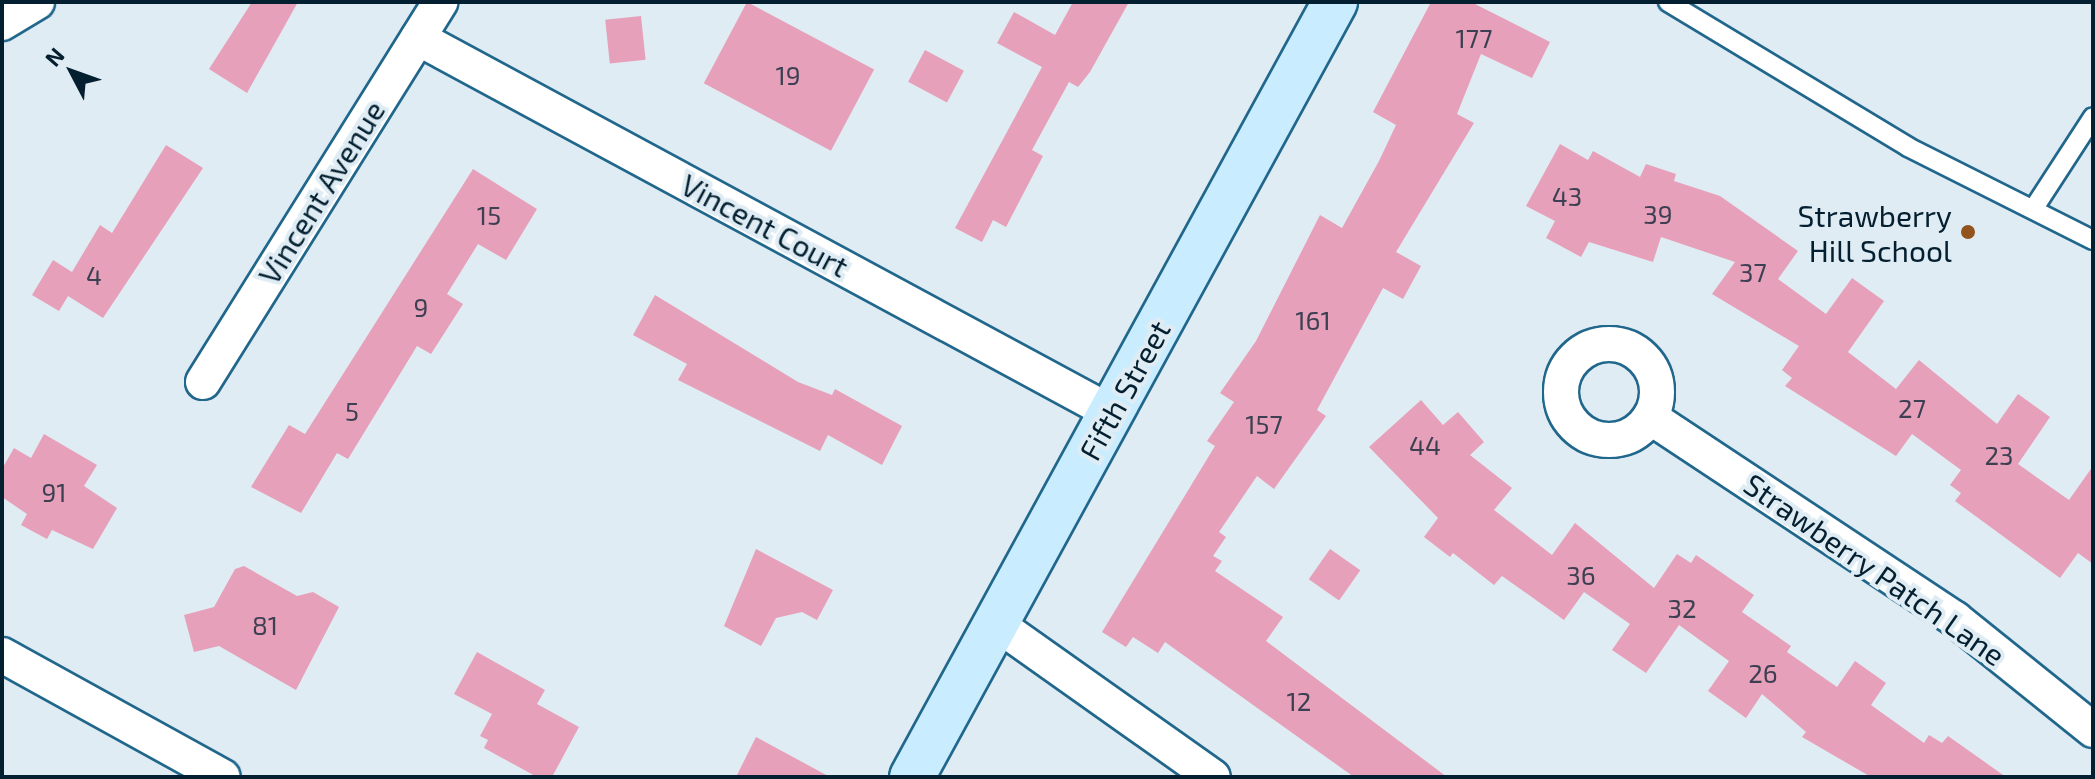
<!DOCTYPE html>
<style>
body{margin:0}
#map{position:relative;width:2095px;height:779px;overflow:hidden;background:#dfecf4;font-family:"Exo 2",sans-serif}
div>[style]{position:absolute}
.building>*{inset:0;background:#e7a0b9;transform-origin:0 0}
.roads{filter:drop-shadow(2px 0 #21678c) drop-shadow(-2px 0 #21678c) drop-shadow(0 2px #21678c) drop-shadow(0 -2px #21678c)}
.lane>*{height:18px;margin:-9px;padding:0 9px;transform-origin:9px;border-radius:9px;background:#fff}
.street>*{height:34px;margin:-17px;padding:0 17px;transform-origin:17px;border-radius:17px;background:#fff}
.street>.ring{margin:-17px;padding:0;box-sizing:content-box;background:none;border:34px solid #fff;border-radius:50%}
.secondary>*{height:44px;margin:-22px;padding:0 22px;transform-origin:22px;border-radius:22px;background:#c9ecff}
.dots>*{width:22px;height:22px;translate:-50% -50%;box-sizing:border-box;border:4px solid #dfecf4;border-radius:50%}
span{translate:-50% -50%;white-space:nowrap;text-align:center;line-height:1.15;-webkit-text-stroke:8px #dfecf4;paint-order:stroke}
.number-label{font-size:26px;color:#3d4052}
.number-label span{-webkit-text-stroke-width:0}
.street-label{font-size:30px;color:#042030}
.poi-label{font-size:30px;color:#042030}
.right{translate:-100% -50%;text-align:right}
.frame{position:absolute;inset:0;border:4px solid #042030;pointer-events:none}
.north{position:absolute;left:32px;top:32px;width:80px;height:80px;-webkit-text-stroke:6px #dfecf4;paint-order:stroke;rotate:311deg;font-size:22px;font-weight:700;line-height:32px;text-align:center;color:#042030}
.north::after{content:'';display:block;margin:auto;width:28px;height:36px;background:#042030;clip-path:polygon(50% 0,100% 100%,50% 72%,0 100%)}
</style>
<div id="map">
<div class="building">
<div style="clip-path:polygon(252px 2px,298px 2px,247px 93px,209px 69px)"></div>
<div style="left:747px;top:2px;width:144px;height:92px;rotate:28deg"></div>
<div style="clip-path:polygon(1073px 2px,1129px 2px,1090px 72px,1078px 87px,1069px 82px,1032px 150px,1043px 156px,1006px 227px,993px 220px,982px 242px,955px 228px,1042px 67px,997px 43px,1014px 12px,1055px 35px)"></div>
<div style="clip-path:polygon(1431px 2px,1471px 2px,1550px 42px,1532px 78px,1481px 54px,1457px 114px,1474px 123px,1396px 252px,1421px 266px,1403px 299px,1383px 288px,1317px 410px,1326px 416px,1274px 489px,1257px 476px,1219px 532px,1226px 537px,1213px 556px,1222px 561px,1215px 571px,1283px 617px,1266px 641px,1447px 777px,1354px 777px,1165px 642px,1158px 653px,1133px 637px,1126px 647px,1102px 632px,1215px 446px,1207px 441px,1234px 402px,1220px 393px,1256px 341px,1320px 215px,1342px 228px,1379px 161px,1396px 125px,1373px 112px)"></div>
<div style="left:641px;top:16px;width:44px;height:36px;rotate:84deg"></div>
<div style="left:925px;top:50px;width:44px;height:36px;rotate:28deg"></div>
<div style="clip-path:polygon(1560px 144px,1588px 160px,1593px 151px,1640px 177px,1646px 164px,1676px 174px,1674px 181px,1720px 196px,1798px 251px,1778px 279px,1826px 314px,1852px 278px,1884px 301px,1848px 352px,1896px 389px,1919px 360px,1997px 424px,2018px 394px,2050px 417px,2018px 464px,2069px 500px,2093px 466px,2093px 564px,2078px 553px,2060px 578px,1955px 501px,1961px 493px,1950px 485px,1961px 470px,1912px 434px,1896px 456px,1785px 386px,1792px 378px,1782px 370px,1799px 346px,1712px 294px,1735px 262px,1661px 237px,1653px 262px,1589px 242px,1581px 257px,1546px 238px,1555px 221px,1526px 206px)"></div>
<div style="clip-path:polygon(166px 145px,203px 168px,103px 318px,68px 296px,59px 311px,32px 295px,53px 260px,72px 272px,100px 225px,112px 233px)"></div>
<div style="clip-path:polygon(473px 169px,537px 209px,506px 260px,478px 244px,447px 294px,463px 304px,431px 354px,417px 346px,348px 459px,337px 453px,301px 513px,251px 487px,289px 425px,305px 434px)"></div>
<div style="clip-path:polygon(655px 295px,798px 382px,832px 395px,835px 389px,902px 426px,882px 465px,828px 435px,820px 451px,678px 380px,687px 364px,633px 335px)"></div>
<div style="clip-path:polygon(1421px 400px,1443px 425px,1458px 412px,1484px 442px,1470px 455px,1512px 488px,1494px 510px,1552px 555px,1575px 523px,1654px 588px,1677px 554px,1691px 563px,1696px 555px,1754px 595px,1742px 612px,1791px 646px,1787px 652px,1837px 687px,1855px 661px,1886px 683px,1871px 705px,1924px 743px,1929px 735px,1942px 743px,1948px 736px,2006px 777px,1871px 777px,1802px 737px,1806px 732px,1762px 694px,1746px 718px,1708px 691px,1729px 661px,1679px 625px,1646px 673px,1612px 650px,1630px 624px,1584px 592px,1564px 620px,1502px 576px,1494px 585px,1453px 553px,1450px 557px,1424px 537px,1438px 518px,1369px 447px)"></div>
<div style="clip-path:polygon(44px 434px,97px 465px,84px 486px,117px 508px,93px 549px,52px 530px,47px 539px,21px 525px,27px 514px,2px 497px,2px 469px,14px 448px,31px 458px)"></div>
<div style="clip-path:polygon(756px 549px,833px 590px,817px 620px,802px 612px,776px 618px,761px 646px,724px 626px)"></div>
<div style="left:1330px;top:549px;width:37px;height:37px;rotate:35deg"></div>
<div style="clip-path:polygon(244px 566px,297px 596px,313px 592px,339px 607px,296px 690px,219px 646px,194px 652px,184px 615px,214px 607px,235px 569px)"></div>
<div style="clip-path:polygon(477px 652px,545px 690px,537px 704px,579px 727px,552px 777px,537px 777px,484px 748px,488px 740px,480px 736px,492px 714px,454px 694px)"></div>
<div style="clip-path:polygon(756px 737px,830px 777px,736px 777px)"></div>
</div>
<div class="roads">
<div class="lane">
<div style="left:1668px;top:2px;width:280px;rotate:31.1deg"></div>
<div style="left:1908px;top:147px;width:207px;rotate:26.7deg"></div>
<div style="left:2034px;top:208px;width:108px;rotate:-57deg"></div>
</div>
<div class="street">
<div style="left:2px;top:23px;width:41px;rotate:-31deg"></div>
<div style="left:418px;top:38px;width:789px;rotate:28.38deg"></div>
<div class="ring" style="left:1561px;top:344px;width:62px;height:62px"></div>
<div style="left:203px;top:382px;width:448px;rotate:-58deg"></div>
<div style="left:1650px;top:417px;width:366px;rotate:33.5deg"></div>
<div style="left:1955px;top:619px;width:177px;rotate:38.8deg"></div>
<div style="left:994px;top:622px;width:268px;rotate:35.3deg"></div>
<div style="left:2px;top:655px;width:252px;rotate:28.9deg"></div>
</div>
<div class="secondary">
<div style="left:912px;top:777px;width:883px;rotate:-61.37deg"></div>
</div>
</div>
<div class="dots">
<div style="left:1968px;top:232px;background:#93531c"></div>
</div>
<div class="number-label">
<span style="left:1474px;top:38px">177</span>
<span style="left:788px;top:75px">19</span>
<span style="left:1567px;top:196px">43</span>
<span style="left:1658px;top:214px">39</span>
<span style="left:489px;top:215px">15</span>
<span style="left:1753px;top:272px">37</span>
<span style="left:94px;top:275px">4</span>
<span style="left:421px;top:307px">9</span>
<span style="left:1313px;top:320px">161</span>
<span style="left:1912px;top:408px">27</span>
<span style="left:352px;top:411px">5</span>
<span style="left:1264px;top:424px">157</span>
<span style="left:1425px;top:445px">44</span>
<span style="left:1999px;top:455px">23</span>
<span style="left:54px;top:492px">91</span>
<span style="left:1581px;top:575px">36</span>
<span style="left:1682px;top:608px">32</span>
<span style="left:265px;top:625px">81</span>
<span style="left:1763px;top:673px">26</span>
<span style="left:1299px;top:701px">12</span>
</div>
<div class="street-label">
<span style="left:321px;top:192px;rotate:-58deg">Vincent Avenue</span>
<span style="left:765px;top:225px;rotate:28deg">Vincent Court</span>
<span style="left:1124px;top:390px;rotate:-61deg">Fifth Street</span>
<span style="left:1875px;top:569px;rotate:35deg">Strawberry Patch Lane</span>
</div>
<div class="poi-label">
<span class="right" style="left:1952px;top:232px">Strawberry<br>Hill School</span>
</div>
<div class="frame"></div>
<div class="north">N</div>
</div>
